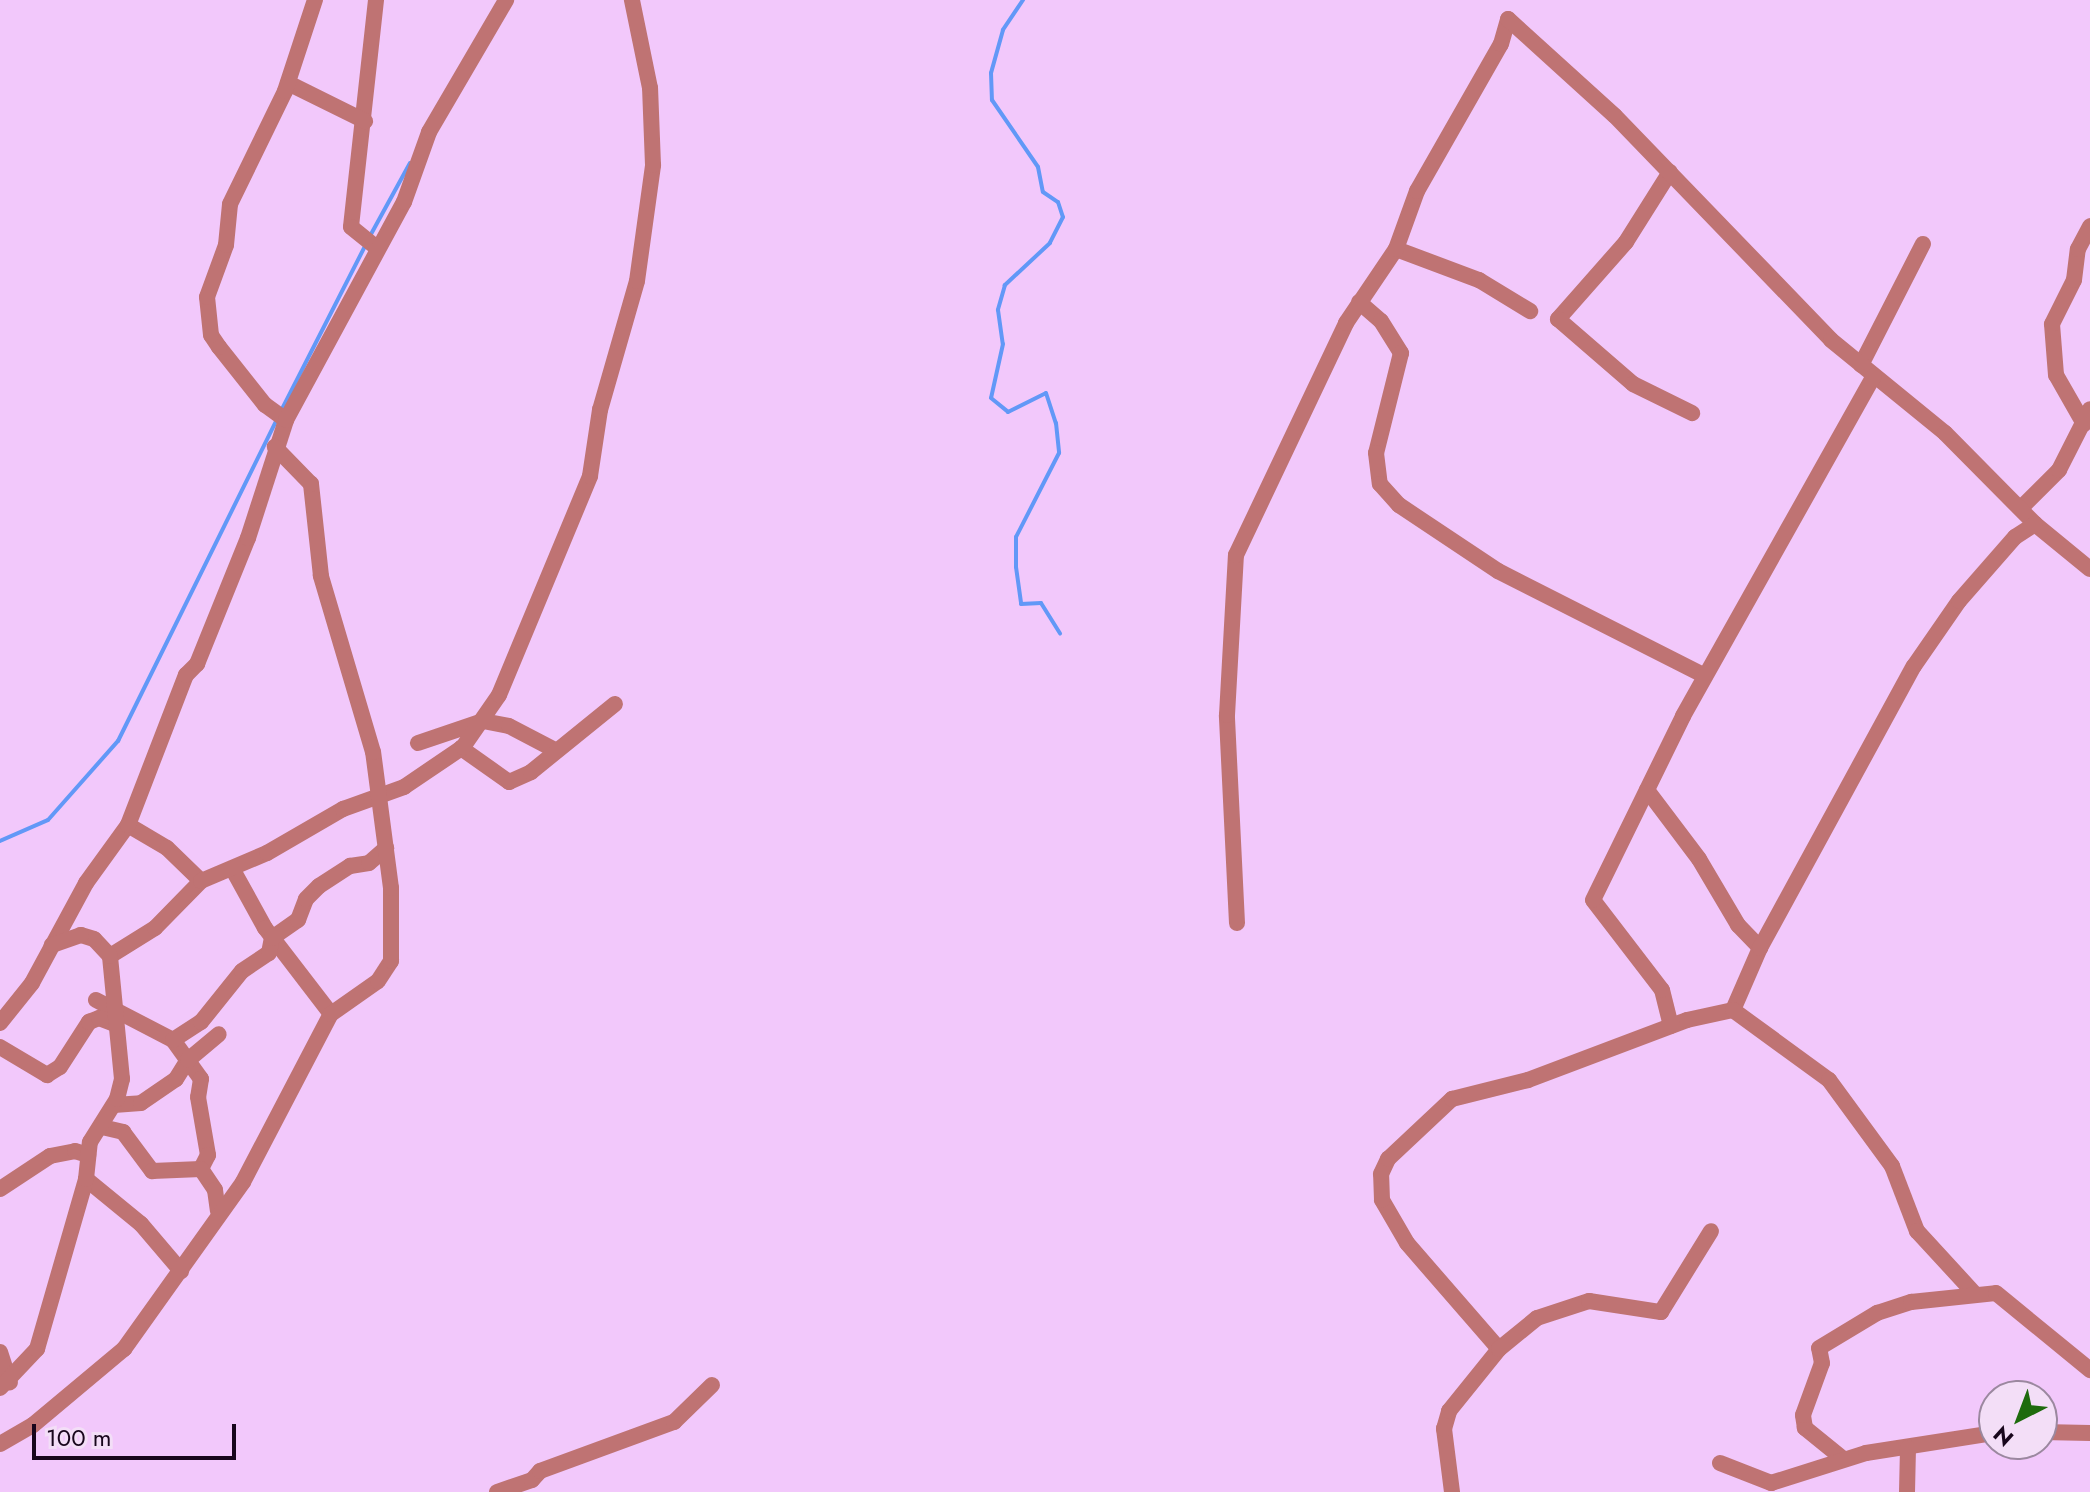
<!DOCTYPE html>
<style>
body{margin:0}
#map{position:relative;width:2090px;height:1492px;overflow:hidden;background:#f2c8fb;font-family:Jost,sans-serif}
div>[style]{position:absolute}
.stream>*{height:4px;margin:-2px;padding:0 2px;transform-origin:2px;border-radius:2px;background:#6298f7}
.street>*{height:16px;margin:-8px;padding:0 8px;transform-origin:8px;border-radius:8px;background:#bf7373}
span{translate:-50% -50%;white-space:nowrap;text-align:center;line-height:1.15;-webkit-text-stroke:6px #f3def7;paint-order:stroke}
.north{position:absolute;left:1978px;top:1380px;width:80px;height:80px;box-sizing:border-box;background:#f3def7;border:2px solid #9b889f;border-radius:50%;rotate:222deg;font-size:22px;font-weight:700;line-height:32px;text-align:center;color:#18061c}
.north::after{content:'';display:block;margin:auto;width:28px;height:36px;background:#1e6b0d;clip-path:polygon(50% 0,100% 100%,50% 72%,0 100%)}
.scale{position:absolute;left:32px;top:1424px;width:204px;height:36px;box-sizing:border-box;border:4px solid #18061c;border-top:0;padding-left:10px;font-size:24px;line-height:28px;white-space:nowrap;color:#18061c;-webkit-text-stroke:6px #f3def7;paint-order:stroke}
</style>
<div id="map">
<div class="stream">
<div style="left:1023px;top:0;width:36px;rotate:124deg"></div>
<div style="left:1003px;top:30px;width:45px;rotate:105.6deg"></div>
<div style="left:991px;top:73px;width:27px;rotate:88deg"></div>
<div style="left:992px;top:100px;width:81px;rotate:55.5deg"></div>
<div style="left:1038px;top:167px;width:25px;rotate:79deg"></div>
<div style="left:1043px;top:192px;width:18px;rotate:34deg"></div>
<div style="left:1058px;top:202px;width:16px;rotate:72deg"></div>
<div style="left:1063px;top:217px;width:29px;rotate:117deg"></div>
<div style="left:1050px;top:243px;width:62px;rotate:137deg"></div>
<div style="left:1005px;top:285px;width:26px;rotate:106deg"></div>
<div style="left:998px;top:310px;width:34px;rotate:82deg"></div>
<div style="left:1003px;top:344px;width:55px;rotate:102.5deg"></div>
<div style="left:991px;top:398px;width:22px;rotate:39deg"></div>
<div style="left:1008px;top:412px;width:42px;rotate:-26.6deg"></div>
<div style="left:1046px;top:393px;width:32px;rotate:72deg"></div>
<div style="left:1056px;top:423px;width:30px;rotate:84deg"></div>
<div style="left:1059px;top:453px;width:94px;rotate:117.1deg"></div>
<div style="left:1016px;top:537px;width:30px;rotate:90deg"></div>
<div style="left:1016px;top:567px;width:37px;rotate:82deg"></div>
<div style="left:1021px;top:604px;width:20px;rotate:-3deg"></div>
<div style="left:1041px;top:603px;width:36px;rotate:58deg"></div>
<div style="left:370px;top:236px;width:83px;rotate:-61.3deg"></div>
<div style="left:281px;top:411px;width:187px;rotate:-63deg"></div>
<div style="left:0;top:841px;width:52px;rotate:-23.6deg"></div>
<div style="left:48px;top:820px;width:106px;rotate:-48.5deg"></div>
<div style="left:118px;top:741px;width:359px;rotate:-63.7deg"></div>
</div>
<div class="street">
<div style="left:376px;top:0;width:228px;rotate:96.3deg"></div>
<div style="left:351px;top:227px;width:32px;rotate:39deg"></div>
<div style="left:288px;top:83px;width:86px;rotate:26.3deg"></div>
<div style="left:1670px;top:172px;width:83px;rotate:122.2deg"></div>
<div style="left:1626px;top:242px;width:103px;rotate:131.4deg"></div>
<div style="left:1558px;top:319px;width:99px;rotate:40.9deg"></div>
<div style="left:1633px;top:384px;width:66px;rotate:26.2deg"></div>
<div style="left:1396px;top:249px;width:89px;rotate:20.5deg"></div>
<div style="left:1479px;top:280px;width:60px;rotate:31.3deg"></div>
<div style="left:1359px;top:302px;width:29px;rotate:41deg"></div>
<div style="left:1381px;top:321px;width:38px;rotate:58deg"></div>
<div style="left:1401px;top:353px;width:103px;rotate:104deg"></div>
<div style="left:1376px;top:453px;width:31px;rotate:83deg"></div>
<div style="left:1380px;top:484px;width:28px;rotate:48deg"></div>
<div style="left:1399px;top:505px;width:119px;rotate:33.7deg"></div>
<div style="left:1498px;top:571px;width:232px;rotate:26.9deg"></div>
<div style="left:1861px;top:365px;width:136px;rotate:-62.9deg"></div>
<div style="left:286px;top:420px;width:26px;rotate:-144deg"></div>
<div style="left:265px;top:405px;width:74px;rotate:-128.4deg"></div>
<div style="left:219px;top:347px;width:14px;rotate:-124deg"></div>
<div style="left:211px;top:335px;width:38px;rotate:-96deg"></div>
<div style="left:207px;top:297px;width:55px;rotate:-69.9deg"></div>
<div style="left:226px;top:245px;width:41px;rotate:-84.4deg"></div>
<div style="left:230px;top:204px;width:126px;rotate:-64deg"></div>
<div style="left:285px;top:91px;width:96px;rotate:-71.8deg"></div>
<div style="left:2084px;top:424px;width:56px;rotate:-119.7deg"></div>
<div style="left:2056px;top:375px;width:51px;rotate:-94.5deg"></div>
<div style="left:2052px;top:324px;width:49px;rotate:-63.4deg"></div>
<div style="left:2074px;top:280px;width:31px;rotate:-83deg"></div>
<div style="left:2078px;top:249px;width:26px;rotate:-62deg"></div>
<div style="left:2021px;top:508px;width:54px;rotate:-45deg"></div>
<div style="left:2059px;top:470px;width:68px;rotate:-63.1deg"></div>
<div style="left:418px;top:743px;width:69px;rotate:-18.7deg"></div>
<div style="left:483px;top:721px;width:26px;rotate:11deg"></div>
<div style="left:509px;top:726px;width:52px;rotate:27.6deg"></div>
<div style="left:461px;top:748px;width:59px;rotate:35.3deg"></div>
<div style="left:509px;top:782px;width:24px;rotate:-24deg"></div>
<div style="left:531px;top:772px;width:108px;rotate:-39deg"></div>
<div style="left:1647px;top:790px;width:86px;rotate:53deg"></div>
<div style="left:1699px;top:859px;width:77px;rotate:59.4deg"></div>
<div style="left:1738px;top:925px;width:32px;rotate:46deg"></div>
<div style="left:128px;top:825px;width:45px;rotate:30.5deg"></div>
<div style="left:167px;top:848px;width:47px;rotate:44.1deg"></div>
<div style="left:233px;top:870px;width:66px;rotate:61.1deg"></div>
<div style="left:265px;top:928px;width:108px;rotate:52.5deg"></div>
<div style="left:1237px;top:923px;width:208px;rotate:-92.8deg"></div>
<div style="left:1227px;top:715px;width:160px;rotate:-86.8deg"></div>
<div style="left:1236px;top:555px;width:257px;rotate:-64.6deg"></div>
<div style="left:1346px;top:323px;width:89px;rotate:-56deg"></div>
<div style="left:1396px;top:249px;width:62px;rotate:-70.1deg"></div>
<div style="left:1417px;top:191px;width:169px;rotate:-60.3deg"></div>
<div style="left:1501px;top:44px;width:26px;rotate:-74deg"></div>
<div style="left:1508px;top:19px;width:144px;rotate:42.2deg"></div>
<div style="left:1615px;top:116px;width:311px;rotate:46deg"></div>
<div style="left:1831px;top:340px;width:147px;rotate:39.2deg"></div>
<div style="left:1945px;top:433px;width:128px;rotate:45.3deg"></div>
<div style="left:2035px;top:524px;width:71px;rotate:39.3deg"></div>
<div style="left:110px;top:956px;width:53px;rotate:-31.9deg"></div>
<div style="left:155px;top:928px;width:66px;rotate:-45.6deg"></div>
<div style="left:201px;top:881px;width:72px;rotate:-23deg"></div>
<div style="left:267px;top:853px;width:88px;rotate:-30.1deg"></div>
<div style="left:343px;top:809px;width:65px;rotate:-19.8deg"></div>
<div style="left:404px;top:787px;width:71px;rotate:-34.1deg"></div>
<div style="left:463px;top:747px;width:63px;rotate:-55.3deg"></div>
<div style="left:499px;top:695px;width:237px;rotate:-67.4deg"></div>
<div style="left:590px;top:476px;width:67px;rotate:-81.4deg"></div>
<div style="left:600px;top:410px;width:134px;rotate:-74deg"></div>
<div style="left:637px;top:281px;width:117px;rotate:-82.1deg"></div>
<div style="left:653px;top:165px;width:77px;rotate:-92.2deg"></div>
<div style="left:650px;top:88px;width:90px;rotate:-101.6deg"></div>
<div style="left:96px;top:1000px;width:87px;rotate:27.5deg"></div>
<div style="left:173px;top:1040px;width:48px;rotate:54.3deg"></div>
<div style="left:201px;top:1079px;width:18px;rotate:99deg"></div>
<div style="left:198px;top:1097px;width:59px;rotate:80.2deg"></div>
<div style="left:208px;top:1155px;width:16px;rotate:117deg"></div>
<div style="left:1733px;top:1010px;width:68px;rotate:-66.5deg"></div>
<div style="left:1760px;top:948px;width:321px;rotate:-61.4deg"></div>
<div style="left:1914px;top:666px;width:79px;rotate:-55.3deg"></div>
<div style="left:1959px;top:601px;width:85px;rotate:-48.8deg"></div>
<div style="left:2015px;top:537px;width:24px;rotate:-33deg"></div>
<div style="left:0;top:1023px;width:51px;rotate:-51.3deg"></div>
<div style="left:32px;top:983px;width:114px;rotate:-61.6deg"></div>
<div style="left:86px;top:883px;width:72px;rotate:-54.1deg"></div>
<div style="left:128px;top:825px;width:161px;rotate:-68.9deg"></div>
<div style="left:186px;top:675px;width:16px;rotate:-45deg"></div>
<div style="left:197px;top:664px;width:136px;rotate:-68deg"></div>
<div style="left:248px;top:538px;width:124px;rotate:-72.1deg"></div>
<div style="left:286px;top:420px;width:248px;rotate:-61.6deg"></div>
<div style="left:404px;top:202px;width:74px;rotate:-70.3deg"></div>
<div style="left:429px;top:132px;width:153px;rotate:-59.7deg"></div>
<div style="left:1671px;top:1026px;width:37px;rotate:-104deg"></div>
<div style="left:1662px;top:990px;width:113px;rotate:-127.5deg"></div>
<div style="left:1593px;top:900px;width:205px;rotate:-63.9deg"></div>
<div style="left:1683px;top:716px;width:390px;rotate:-60.7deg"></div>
<div style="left:173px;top:1040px;width:33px;rotate:-33deg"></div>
<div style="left:201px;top:1022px;width:65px;rotate:-51.2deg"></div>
<div style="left:242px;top:971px;width:32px;rotate:-34deg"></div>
<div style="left:269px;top:953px;width:15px;rotate:-79deg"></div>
<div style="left:272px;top:938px;width:32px;rotate:-35deg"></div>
<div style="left:298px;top:920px;width:22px;rotate:-69deg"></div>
<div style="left:306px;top:899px;width:18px;rotate:-45deg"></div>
<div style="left:319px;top:886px;width:37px;rotate:-33deg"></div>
<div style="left:350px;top:866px;width:19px;rotate:-9deg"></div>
<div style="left:369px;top:863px;width:23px;rotate:-41deg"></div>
<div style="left:0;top:1047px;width:55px;rotate:30.8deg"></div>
<div style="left:47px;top:1075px;width:15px;rotate:-32deg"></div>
<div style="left:60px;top:1067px;width:54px;rotate:-57.2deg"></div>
<div style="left:89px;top:1022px;width:11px;rotate:-22deg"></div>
<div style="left:99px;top:1018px;width:14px;rotate:21deg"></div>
<div style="left:114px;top:1105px;width:27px;rotate:-4deg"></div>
<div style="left:141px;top:1103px;width:42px;rotate:-34.4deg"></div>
<div style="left:176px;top:1079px;width:22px;rotate:-58deg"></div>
<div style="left:188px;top:1060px;width:40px;rotate:-40deg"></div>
<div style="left:102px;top:1127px;width:22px;rotate:13deg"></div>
<div style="left:123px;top:1132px;width:49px;rotate:53.4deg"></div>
<div style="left:152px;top:1171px;width:49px;rotate:-2.3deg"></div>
<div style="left:201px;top:1169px;width:25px;rotate:56deg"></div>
<div style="left:215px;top:1190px;width:21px;rotate:82deg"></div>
<div style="left:86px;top:1179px;width:71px;rotate:39.3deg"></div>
<div style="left:141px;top:1224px;width:62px;rotate:49.6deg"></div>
<div style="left:0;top:1189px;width:60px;rotate:-33.4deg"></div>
<div style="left:50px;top:1156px;width:25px;rotate:-11deg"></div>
<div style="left:75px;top:1151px;width:14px;rotate:17deg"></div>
<div style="left:1499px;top:1349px;width:140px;rotate:-131deg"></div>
<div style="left:1407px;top:1243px;width:50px;rotate:-120.2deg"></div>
<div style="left:1382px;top:1200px;width:26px;rotate:-92deg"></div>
<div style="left:1381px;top:1174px;width:17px;rotate:-65deg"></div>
<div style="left:1388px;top:1159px;width:88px;rotate:-43.2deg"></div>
<div style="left:1452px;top:1099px;width:78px;rotate:-14deg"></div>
<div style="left:1528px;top:1080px;width:170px;rotate:-20.7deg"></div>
<div style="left:1687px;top:1020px;width:47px;rotate:-12.3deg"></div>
<div style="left:1733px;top:1010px;width:119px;rotate:36.1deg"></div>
<div style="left:1829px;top:1080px;width:107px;rotate:53.8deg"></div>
<div style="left:1892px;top:1166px;width:70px;rotate:69deg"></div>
<div style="left:1917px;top:1231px;width:83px;rotate:47.4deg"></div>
<div style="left:0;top:1352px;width:32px;rotate:72deg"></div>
<div style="left:0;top:1388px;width:54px;rotate:-46.5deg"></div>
<div style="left:37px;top:1349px;width:177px;rotate:-73.9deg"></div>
<div style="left:86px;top:1179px;width:37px;rotate:-84deg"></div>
<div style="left:90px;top:1142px;width:51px;rotate:-57.9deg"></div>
<div style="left:117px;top:1099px;width:21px;rotate:-76deg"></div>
<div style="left:122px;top:1079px;width:124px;rotate:-95.6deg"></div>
<div style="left:110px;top:956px;width:23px;rotate:-133deg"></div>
<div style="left:94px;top:939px;width:14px;rotate:-163deg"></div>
<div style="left:81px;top:935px;width:31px;rotate:161deg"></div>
<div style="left:2042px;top:1432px;width:48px;rotate:1.2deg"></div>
<div style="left:0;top:1444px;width:38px;rotate:-30deg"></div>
<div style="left:33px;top:1425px;width:119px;rotate:-39.9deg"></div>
<div style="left:124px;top:1349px;width:205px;rotate:-54.5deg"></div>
<div style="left:243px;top:1182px;width:190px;rotate:-62.4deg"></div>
<div style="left:331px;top:1014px;width:57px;rotate:-35.1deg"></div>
<div style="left:378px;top:981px;width:24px;rotate:-57deg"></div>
<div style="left:391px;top:961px;width:73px;rotate:-90deg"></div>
<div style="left:391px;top:888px;width:137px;rotate:-97.5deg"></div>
<div style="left:373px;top:752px;width:184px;rotate:-106.5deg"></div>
<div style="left:321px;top:576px;width:93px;rotate:-96.2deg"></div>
<div style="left:311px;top:484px;width:52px;rotate:-134.2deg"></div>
<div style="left:1842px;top:1458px;width:48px;rotate:-141deg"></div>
<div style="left:1805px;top:1428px;width:13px;rotate:-99deg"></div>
<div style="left:1803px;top:1415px;width:55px;rotate:-69.9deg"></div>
<div style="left:1822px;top:1363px;width:15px;rotate:-101deg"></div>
<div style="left:1819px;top:1348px;width:68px;rotate:-31.1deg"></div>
<div style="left:1877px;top:1313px;width:36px;rotate:-18deg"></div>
<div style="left:1911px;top:1302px;width:85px;rotate:-6deg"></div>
<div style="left:1996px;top:1293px;width:122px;rotate:39.3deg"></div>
<div style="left:1720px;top:1463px;width:55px;rotate:21.4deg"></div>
<div style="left:1771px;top:1483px;width:100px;rotate:-17.5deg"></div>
<div style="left:1866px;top:1453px;width:130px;rotate:-8.9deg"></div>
<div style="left:497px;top:1492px;width:37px;rotate:-19deg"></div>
<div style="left:532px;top:1480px;width:12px;rotate:-48deg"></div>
<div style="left:540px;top:1471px;width:143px;rotate:-20.1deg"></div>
<div style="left:674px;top:1422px;width:53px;rotate:-44.2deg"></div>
<div style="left:1452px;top:1492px;width:64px;rotate:-97.2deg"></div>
<div style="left:1444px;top:1429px;width:19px;rotate:-74deg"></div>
<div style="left:1449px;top:1411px;width:80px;rotate:-51.1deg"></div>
<div style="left:1499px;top:1349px;width:49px;rotate:-39.2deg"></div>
<div style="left:1537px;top:1318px;width:55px;rotate:-18.1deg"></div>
<div style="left:1589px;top:1301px;width:73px;rotate:8.7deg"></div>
<div style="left:1661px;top:1312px;width:95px;rotate:-58.3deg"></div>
<div style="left:1907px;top:1492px;width:44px;rotate:-88.7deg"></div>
</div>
<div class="north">N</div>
<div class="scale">100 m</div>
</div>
